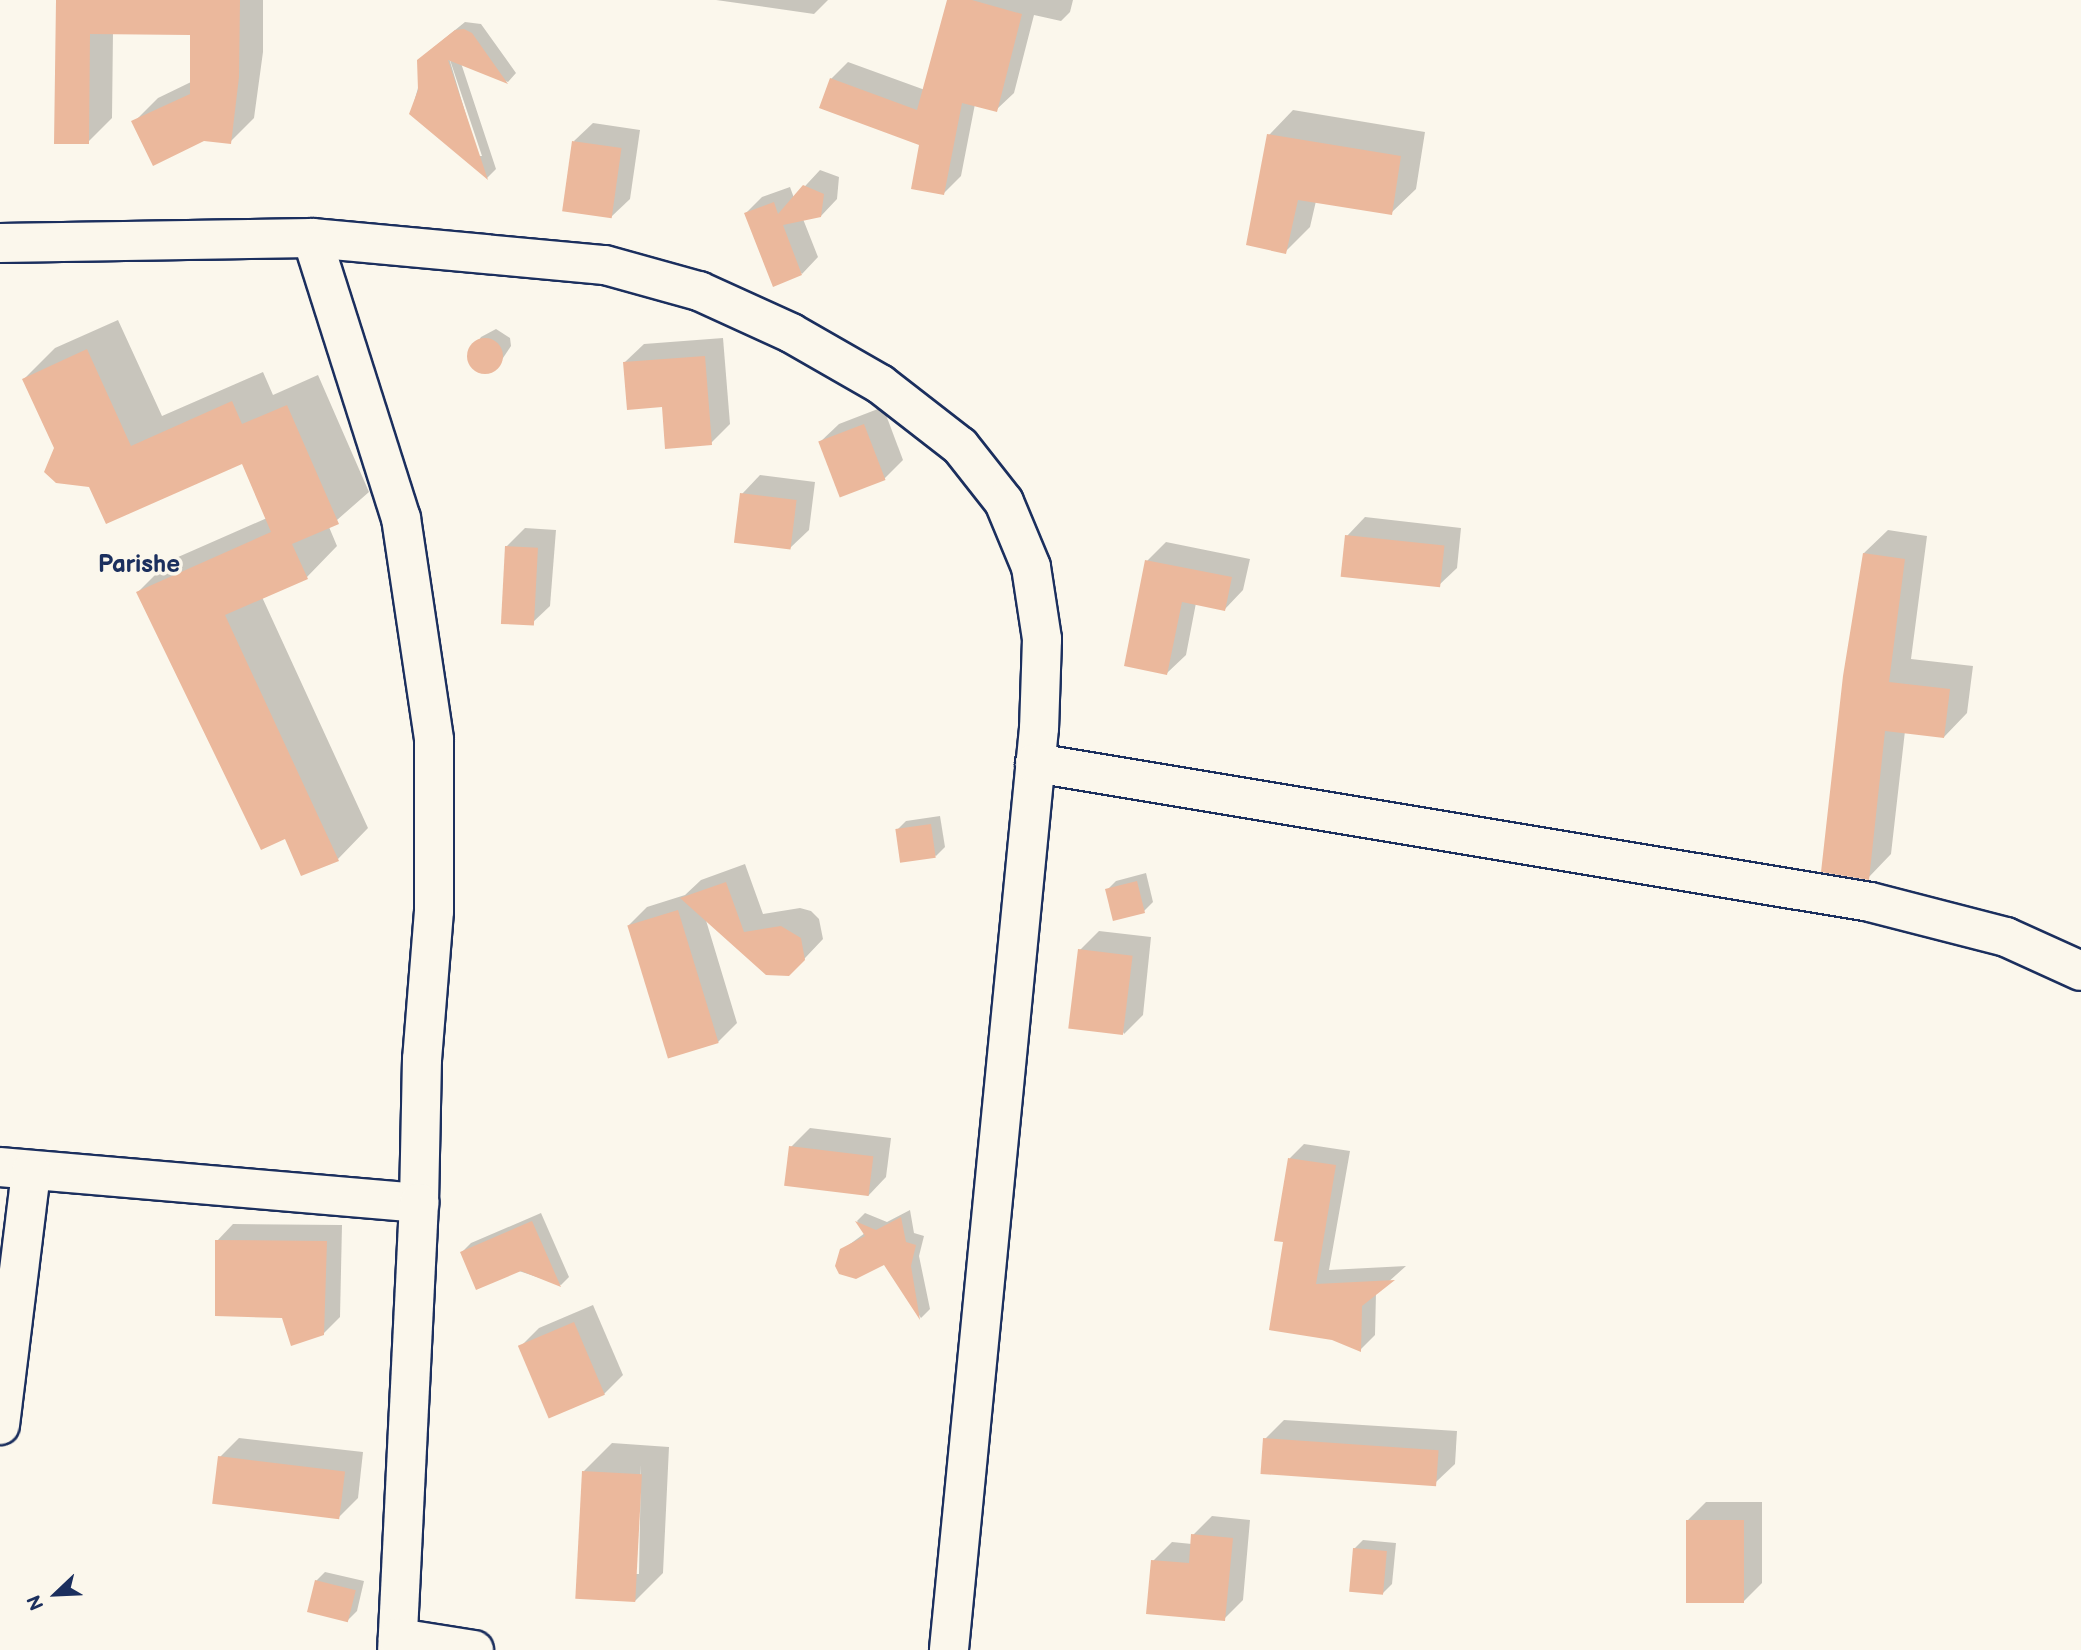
<!DOCTYPE html>
<style>
body{margin:0}
#map{position:relative;width:2081px;height:1650px;overflow:hidden;background:#fbf7ec;font-family:"Balsamiq Sans",sans-serif}
div>[style]{position:absolute}
.shadow>*{inset:0;background:#0003}
.building>*{inset:0;background:#ebb89c;transform-origin:0 0}
.round{border-radius:50%}
.roads{filter:drop-shadow(2px 0 #1b2f5e) drop-shadow(-2px 0 #1b2f5e) drop-shadow(0 2px #1b2f5e) drop-shadow(0 -2px #1b2f5e)}
.street>*{height:38px;margin:-19px;padding:0 19px;transform-origin:19px;border-radius:19px;background:#fbf7ec}
span{translate:-50% -50%;white-space:nowrap;text-align:center;line-height:1.15;-webkit-text-stroke:7px #fbf7ec;paint-order:stroke}
.quarter-label{font-size:24px;color:#1b2f5e;font-weight:700}
.north{position:absolute;left:21px;top:1559px;width:70px;height:70px;-webkit-text-stroke:5px #fbf7ec;paint-order:stroke;rotate:247deg;font-size:19px;font-weight:700;line-height:28px;text-align:center;color:#1b2f5e}
.north::after{content:'';display:block;margin:auto;width:24px;height:32px;background:#1b2f5e;clip-path:polygon(50% 0,100% 100%,50% 72%,0 100%)}
</style>
<div id="map">
<div class="shadow">
<div style="clip-path:polygon(58px 0,263px 0,263px 52px,254px 118px,230px 142px,134px 122px,158px 98px,191px 82px,191px 34px,113px 32px,112px 118px,88px 142px)"></div>
<div style="clip-path:polygon(716px 0,828px 0,814px 14px)"></div>
<div style="clip-path:polygon(948px 0,1073px 0,1070px 12px,1061px 21px,1034px 15px,1014px 93px,996px 110px,975px 104px,961px 176px,944px 193px,921px 144px,831px 79px,848px 62px,925px 90px)"></div>
<div style="clip-path:polygon(evenodd,465px 22px,481px 24px,516px 73px,508px 82px,461px 63px,496px 169px,487px 178px,411px 113px,428px 52px,465px 22px,447px 51px,482px 156px,478px 156px,447px 51px)"></div>
<div style="clip-path:polygon(1293px 110px,1425px 132px,1416px 189px,1391px 213px,1316px 201px,1310px 227px,1285px 252px,1269px 135px)"></div>
<div style="clip-path:polygon(593px 123px,640px 130px,630px 199px,611px 217px,574px 141px)"></div>
<div style="clip-path:polygon(820px 170px,839px 177px,837px 199px,821px 216px,803px 219px,818px 257px,802px 274px,746px 213px,762px 197px,790px 187px,794px 198px)"></div>
<div style="clip-path:polygon(118px 320px,162px 416px,263px 372px,273px 395px,318px 375px,369px 492px,329px 527px,337px 546px,307px 577px,262px 597px,368px 828px,338px 859px,286px 836px,138px 592px,169px 561px,267px 518px,243px 462px,91px 485px,56px 448px,24px 379px,55px 348px)"></div>
<div style="clip-path:polygon(496px 329px,510px 338px,511px 346px,499px 364px,484px 372px,471px 363px,469px 354px,481px 337px)"></div>
<div style="clip-path:polygon(723px 338px,730px 424px,711px 443px,664px 406px,625px 362px,644px 344px)"></div>
<div style="clip-path:polygon(883px 407px,903px 460px,884px 479px,820px 442px,839px 424px)"></div>
<div style="clip-path:polygon(760px 475px,815px 482px,809px 530px,790px 548px,742px 494px)"></div>
<div style="clip-path:polygon(1365px 517px,1461px 528px,1457px 568px,1438px 586px,1347px 536px)"></div>
<div style="clip-path:polygon(525px 528px,556px 530px,550px 606px,531px 624px,506px 547px)"></div>
<div style="clip-path:polygon(1888px 530px,1927px 536px,1911px 659px,1973px 666px,1967px 713px,1944px 737px,1905px 731px,1891px 854px,1868px 878px,1864px 553px)"></div>
<div style="clip-path:polygon(1166px 542px,1250px 559px,1243px 590px,1225px 609px,1196px 603px,1186px 655px,1167px 673px,1147px 561px)"></div>
<div style="clip-path:polygon(940px 816px,945px 847px,936px 856px,897px 830px,906px 821px)"></div>
<div style="clip-path:polygon(745px 864px,763px 914px,800px 908px,811px 911px,819px 919px,823px 939px,789px 975px,705px 917px,737px 1023px,718px 1042px,629px 925px,647px 907px,685px 895px,701px 880px)"></div>
<div style="clip-path:polygon(1146px 873px,1153px 902px,1144px 911px,1107px 890px,1116px 881px)"></div>
<div style="clip-path:polygon(1099px 931px,1151px 937px,1143px 1015px,1124px 1034px,1080px 950px)"></div>
<div style="clip-path:polygon(810px 1128px,891px 1138px,886px 1177px,868px 1196px,791px 1147px)"></div>
<div style="clip-path:polygon(1304px 1144px,1350px 1151px,1329px 1270px,1406px 1266px,1376px 1293px,1375px 1335px,1360px 1350px,1333px 1339px,1285px 1241px,1290px 1158px)"></div>
<div style="clip-path:polygon(910px 1210px,914px 1233px,924px 1236px,919px 1256px,930px 1309px,921px 1318px,884px 1262px,842px 1250px,865px 1233px,857px 1221px,865px 1213px,887px 1222px)"></div>
<div style="clip-path:polygon(541px 1213px,569px 1277px,561px 1285px,462px 1252px,471px 1243px)"></div>
<div style="clip-path:polygon(233px 1224px,342px 1225px,340px 1317px,323px 1334px,283px 1317px,217px 1241px)"></div>
<div style="clip-path:polygon(593px 1305px,623px 1375px,604px 1394px,520px 1347px,539px 1328px)"></div>
<div style="clip-path:polygon(1284px 1420px,1457px 1431px,1455px 1464px,1436px 1482px,1265px 1439px)"></div>
<div style="clip-path:polygon(239px 1438px,363px 1452px,358px 1498px,339px 1517px,220px 1457px)"></div>
<div style="clip-path:polygon(evenodd,612px 1443px,669px 1447px,663px 1573px,635px 1601px,584px 1471px,612px 1443px,641px 1465px,639px 1574px,635px 1574px,641px 1465px)"></div>
<div style="clip-path:polygon(1706px 1502px,1762px 1502px,1762px 1583px,1743px 1602px,1687px 1521px)"></div>
<div style="clip-path:polygon(1212px 1516px,1250px 1520px,1243px 1600px,1224px 1619px,1153px 1561px,1172px 1542px,1192px 1544px,1193px 1535px)"></div>
<div style="clip-path:polygon(1363px 1540px,1396px 1543px,1392px 1584px,1383px 1593px,1354px 1549px)"></div>
<div style="clip-path:polygon(325px 1572px,364px 1581px,357px 1611px,348px 1620px,316px 1581px)"></div>
</div>
<div class="building">
<div style="clip-path:polygon(56px 0,240px 0,239px 77px,231px 144px,204px 141px,153px 166px,131px 121px,190px 94px,190px 35px,90px 34px,89px 144px,54px 144px)"></div>
<div style="clip-path:polygon(947px 0,972px 0,1022px 14px,997px 112px,962px 103px,944px 195px,911px 189px,919px 145px,819px 108px,830px 78px,917px 110px)"></div>
<div style="clip-path:polygon(464px 29px,472px 33px,508px 84px,448px 60px,488px 180px,409px 114px,418px 90px,417px 60px,455px 30px)"></div>
<div style="clip-path:polygon(1267px 134px,1401px 156px,1392px 215px,1298px 200px,1286px 254px,1246px 245px)"></div>
<div style="left:572px;top:141px;width:50px;height:71px;rotate:8deg"></div>
<div style="clip-path:polygon(803px 185px,824px 194px,821px 217px,783px 225px,802px 275px,773px 287px,744px 213px,774px 202px,778px 214px)"></div>
<div class="round" style="left:467px;top:338px;width:36px;height:36px"></div>
<div style="clip-path:polygon(87px 349px,131px 446px,232px 401px,242px 424px,287px 405px,339px 524px,292px 544px,308px 579px,225px 615px,339px 861px,301px 876px,285px 839px,261px 850px,136px 592px,271px 532px,242px 464px,106px 524px,89px 487px,56px 483px,44px 472px,54px 448px,22px 379px)"></div>
<div style="clip-path:polygon(705px 356px,712px 445px,665px 449px,662px 407px,627px 410px,623px 362px)"></div>
<div style="left:864px;top:424px;width:60px;height:49px;rotate:69deg"></div>
<div style="left:740px;top:493px;width:57px;height:50px;rotate:7deg"></div>
<div style="left:1345px;top:535px;width:100px;height:42px;rotate:6deg"></div>
<div style="left:505px;top:546px;width:33px;height:78px;rotate:3deg"></div>
<div style="clip-path:polygon(1863px 553px,1905px 559px,1889px 682px,1950px 689px,1944px 738px,1885px 731px,1869px 880px,1821px 872px,1843px 676px)"></div>
<div style="clip-path:polygon(1145px 560px,1232px 577px,1225px 611px,1182px 602px,1167px 675px,1124px 666px)"></div>
<div style="left:931px;top:824px;width:34px;height:36px;rotate:82deg"></div>
<div style="left:1137px;top:881px;width:33px;height:33px;rotate:76deg"></div>
<div style="clip-path:polygon(726px 882px,744px 932px,781px 926px,801px 938px,805px 960px,789px 976px,766px 975px,680px 898px)"></div>
<div style="left:678px;top:910px;width:139px;height:53px;rotate:73deg"></div>
<div style="left:1078px;top:949px;width:55px;height:80px;rotate:7deg"></div>
<div style="left:789px;top:1146px;width:85px;height:40px;rotate:7deg"></div>
<div style="clip-path:polygon(1288px 1158px,1336px 1165px,1316px 1284px,1395px 1280px,1362px 1306px,1361px 1352px,1332px 1340px,1269px 1330px,1283px 1242px,1274px 1241px)"></div>
<div style="clip-path:polygon(901px 1217px,906px 1242px,916px 1245px,911px 1266px,920px 1320px,884px 1265px,856px 1279px,839px 1274px,835px 1266px,840px 1249px,865px 1236px,855px 1221px,876px 1230px)"></div>
<div style="clip-path:polygon(532px 1221px,561px 1287px,521px 1271px,476px 1290px,460px 1252px)"></div>
<div style="clip-path:polygon(215px 1240px,327px 1241px,324px 1335px,291px 1346px,282px 1318px,215px 1316px)"></div>
<div style="left:574px;top:1322px;width:79px;height:61px;rotate:67deg"></div>
<div style="left:1263px;top:1438px;width:176px;height:36px;rotate:4deg"></div>
<div style="left:218px;top:1456px;width:128px;height:48px;rotate:7deg"></div>
<div style="left:582px;top:1471px;width:60px;height:128px;rotate:3deg"></div>
<div style="left:1686px;top:1520px;width:58px;height:83px"></div>
<div style="clip-path:polygon(1191px 1534px,1233px 1538px,1225px 1621px,1146px 1614px,1151px 1560px,1189px 1563px)"></div>
<div style="left:1353px;top:1548px;width:34px;height:44px;rotate:5deg"></div>
<div style="left:315px;top:1580px;width:42px;height:33px;rotate:14deg"></div>
</div>
<div class="roads">
<div class="street">
<div style="left:312px;top:238px;width:294px;rotate:72.4deg"></div>
<div style="left:401px;top:518px;width:224px;rotate:81.5deg"></div>
<div style="left:434px;top:740px;width:171px;rotate:90deg"></div>
<div style="left:434px;top:911px;width:148px;rotate:94.6deg"></div>
<div style="left:422px;top:1059px;width:144px;rotate:91.2deg"></div>
<div style="left:0;top:243px;width:312px;rotate:-0.9deg"></div>
<div style="left:312px;top:238px;width:294px;rotate:5.3deg"></div>
<div style="left:605px;top:265px;width:98px;rotate:15.5deg"></div>
<div style="left:699px;top:291px;width:101px;rotate:24.5deg"></div>
<div style="left:791px;top:333px;width:103px;rotate:29.8deg"></div>
<div style="left:880px;top:384px;width:101px;rotate:37.8deg"></div>
<div style="left:960px;top:446px;width:71px;rotate:51.8deg"></div>
<div style="left:1004px;top:502px;width:70px;rotate:67.4deg"></div>
<div style="left:1031px;top:567px;width:73px;rotate:81.3deg"></div>
<div style="left:1042px;top:639px;width:89px;rotate:91.9deg"></div>
<div style="left:1039px;top:728px;width:926px;rotate:95.58deg"></div>
<div style="left:1035px;top:763px;width:846px;rotate:9.45deg"></div>
<div style="left:1870px;top:902px;width:140px;rotate:14.4deg"></div>
<div style="left:2006px;top:937px;width:82px;rotate:24.4deg"></div>
<div style="left:0;top:1167px;width:421px;rotate:4.9deg"></div>
<div style="left:419px;top:1203px;width:448px;rotate:92.8deg"></div>
<div style="left:0;top:1425px;width:255px;rotate:-83deg"></div>
<div style="left:398px;top:1638px;width:77px;rotate:9deg"></div>
</div>
</div>
<div class="quarter-label">
<span style="left:139px;top:565px">Parishe</span>
</div>
<div class="north">N</div>
</div>
